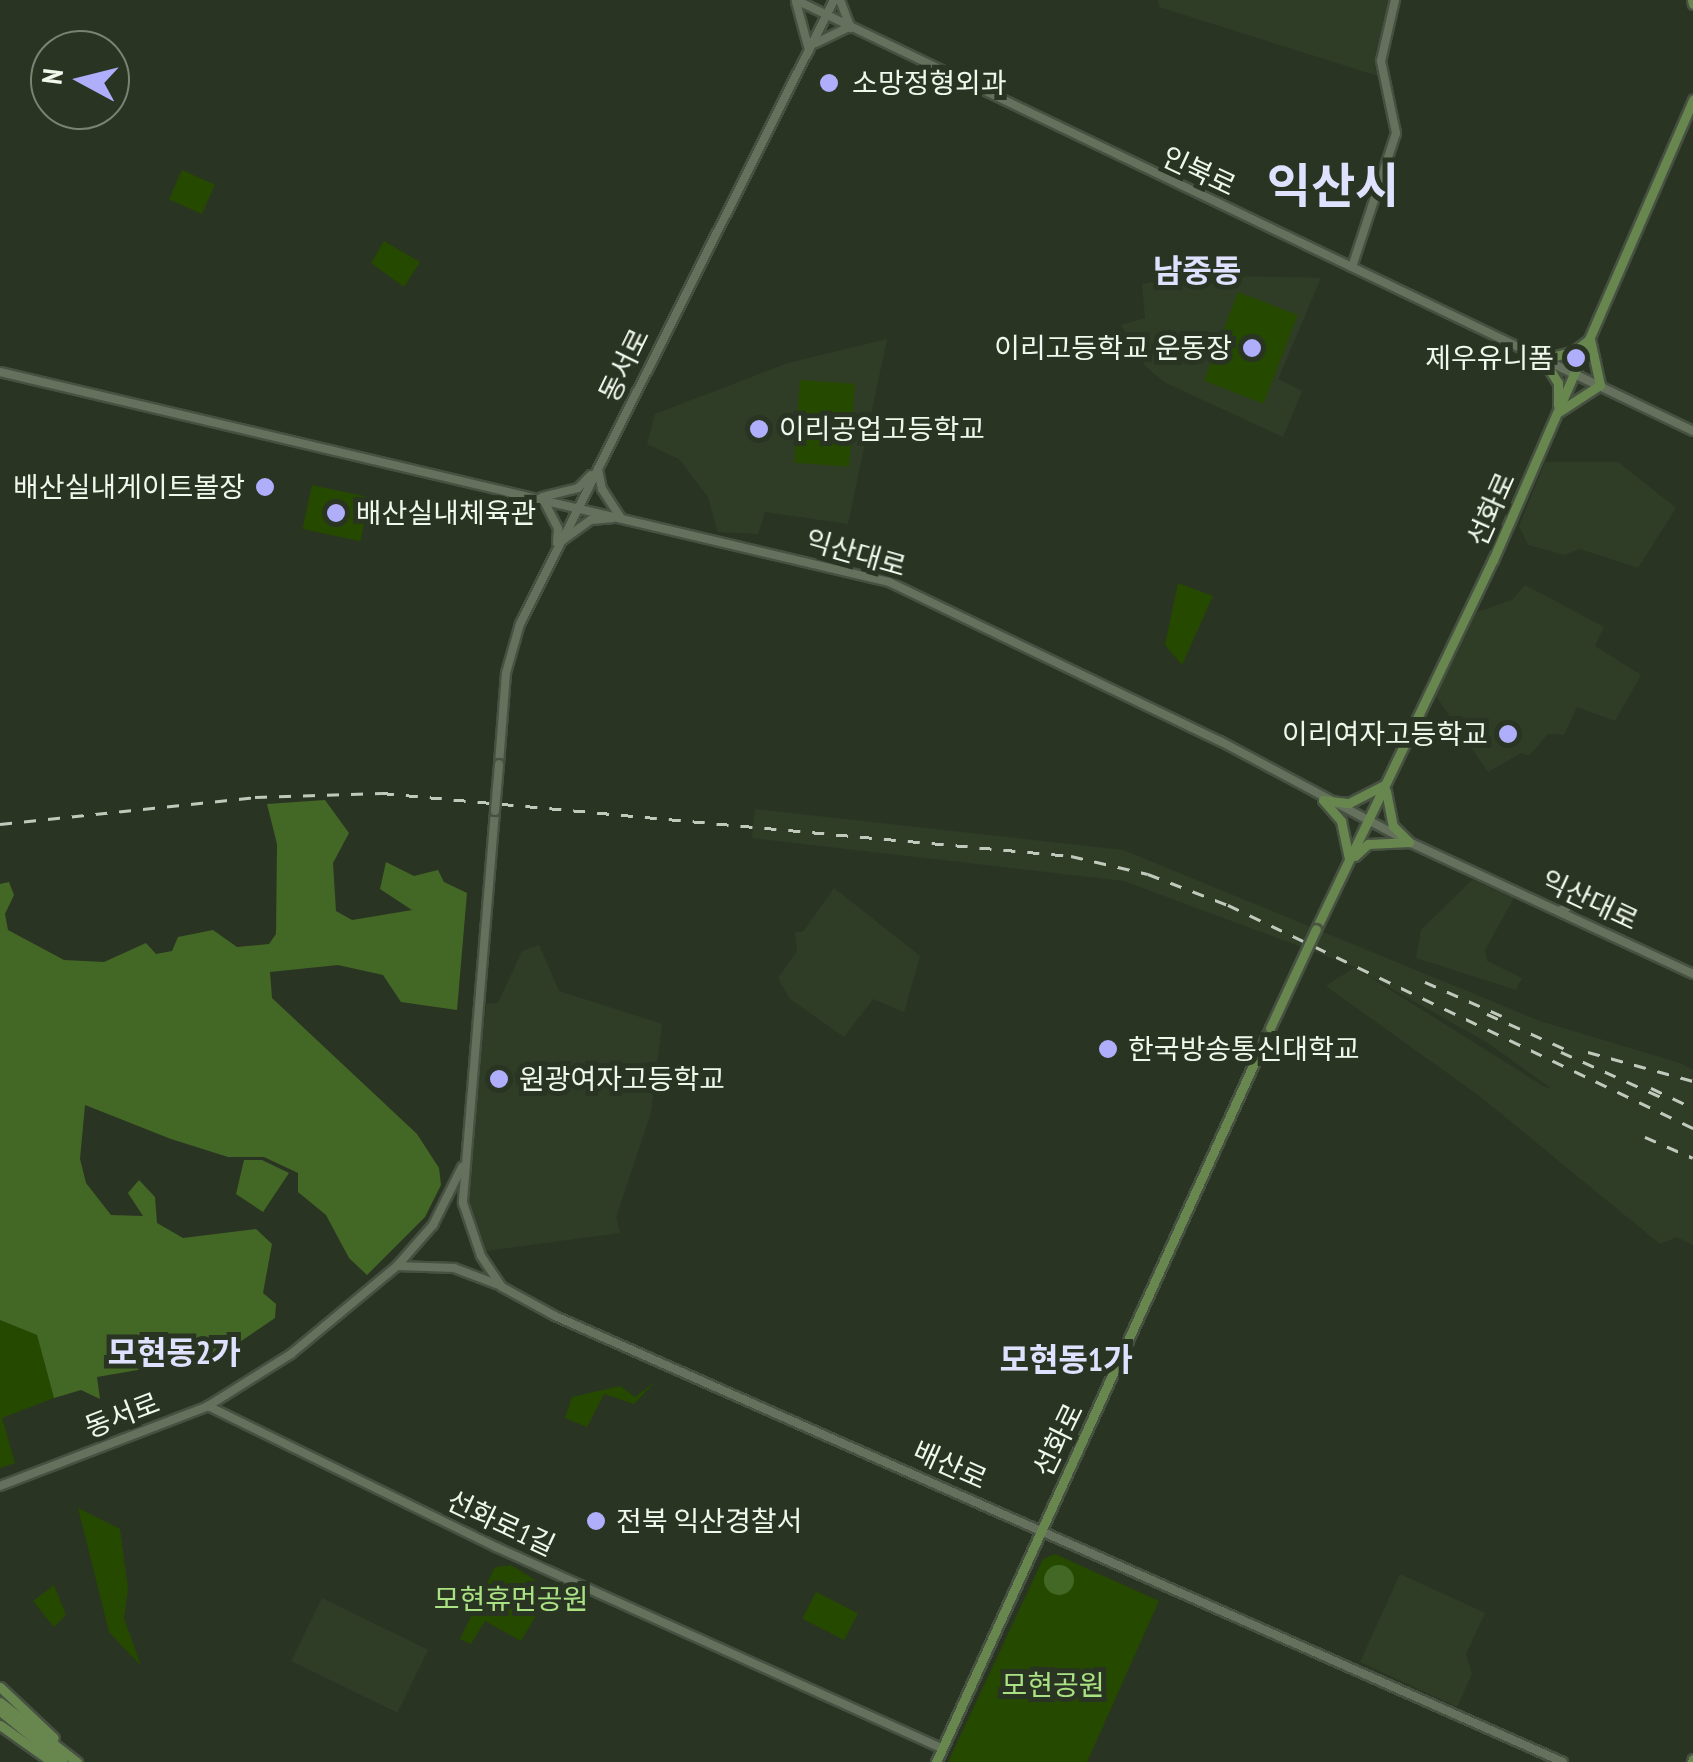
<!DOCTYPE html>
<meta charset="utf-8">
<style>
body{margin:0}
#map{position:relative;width:1693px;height:1762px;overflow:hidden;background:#2a3423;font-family:"PT Sans Narrow","Noto Sans KR",sans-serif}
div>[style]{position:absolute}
.built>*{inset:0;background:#2f3d26;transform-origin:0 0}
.green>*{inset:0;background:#264900;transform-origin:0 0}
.forest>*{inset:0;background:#436825}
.round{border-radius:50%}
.roads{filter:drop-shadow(2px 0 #475142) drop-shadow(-2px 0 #475142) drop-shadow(0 2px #475142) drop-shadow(0 -2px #475142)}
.minor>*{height:8px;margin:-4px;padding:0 4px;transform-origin:4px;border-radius:4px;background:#65715d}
.major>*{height:9px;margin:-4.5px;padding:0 4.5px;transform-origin:4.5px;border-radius:4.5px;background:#67874f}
.rail>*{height:2.5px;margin-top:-1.25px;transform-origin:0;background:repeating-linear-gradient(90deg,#c1c9bc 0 12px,transparent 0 24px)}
.bridges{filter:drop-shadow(2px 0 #475142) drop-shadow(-2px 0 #475142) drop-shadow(0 2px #475142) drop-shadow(0 -2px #475142)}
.minor-bridge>*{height:8px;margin:-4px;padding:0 4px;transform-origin:4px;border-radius:4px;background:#65715d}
.major-bridge>*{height:9px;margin:-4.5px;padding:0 4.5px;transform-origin:4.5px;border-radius:4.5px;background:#67874f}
.dots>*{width:28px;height:28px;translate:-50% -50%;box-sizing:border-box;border:5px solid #2a3423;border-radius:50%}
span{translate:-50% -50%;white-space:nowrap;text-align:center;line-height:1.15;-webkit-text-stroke:10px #2a3423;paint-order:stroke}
.poi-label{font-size:28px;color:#f0f7ec}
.left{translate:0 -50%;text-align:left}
.right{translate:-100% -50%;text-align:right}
.street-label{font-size:28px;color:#f0f7ec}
.park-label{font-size:28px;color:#aae183}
.quarter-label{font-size:32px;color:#dfe1fe;font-weight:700}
.town-label{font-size:48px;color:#dfe1fe;font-weight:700}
.north{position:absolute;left:30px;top:30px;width:100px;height:100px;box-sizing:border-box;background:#2a3423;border:2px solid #798273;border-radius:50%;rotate:277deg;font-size:28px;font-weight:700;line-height:40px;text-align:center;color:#f0f7ec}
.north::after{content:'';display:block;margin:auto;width:35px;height:45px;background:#aeaefb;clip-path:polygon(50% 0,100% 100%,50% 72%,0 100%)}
</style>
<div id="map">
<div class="built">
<div style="clip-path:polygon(1158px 0,1390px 0,1374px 65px,1378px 76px,1159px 7px)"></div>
<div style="clip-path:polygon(1190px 275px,1321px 278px,1278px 379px,1302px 391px,1283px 437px,1166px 383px,1146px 367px,1121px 325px,1145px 318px,1142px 284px)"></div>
<div style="clip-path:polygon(887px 339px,848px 524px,765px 512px,758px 534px,718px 532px,708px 497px,679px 459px,647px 444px,655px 414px,788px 363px)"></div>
<div style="clip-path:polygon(1545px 462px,1618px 462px,1676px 508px,1638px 568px,1580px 549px,1564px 555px,1528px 545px,1519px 526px)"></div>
<div style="clip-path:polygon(1525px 585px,1604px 627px,1595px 646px,1641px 675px,1615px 721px,1577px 707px,1564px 735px,1548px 734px,1529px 756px,1521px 753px,1488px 772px,1436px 696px,1477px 612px,1512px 600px)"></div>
<div style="clip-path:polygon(evenodd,755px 809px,1123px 850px,1540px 1021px,1680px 1063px,1693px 1070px,1693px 1245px,1677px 1237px,1660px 1244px,1482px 1098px,1326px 986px,1355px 967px,1124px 881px,752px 838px,755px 809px,1357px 969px,1488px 1043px,1552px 1089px,1543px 1086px,1357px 969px)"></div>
<div style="clip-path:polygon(1472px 880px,1514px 898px,1485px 950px,1487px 961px,1522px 978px,1516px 990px,1416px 958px,1421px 930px)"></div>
<div style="clip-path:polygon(834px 888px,920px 956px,904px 1012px,873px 999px,844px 1037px,790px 999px,778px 978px,797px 951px,795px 932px,803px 932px)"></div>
<div style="clip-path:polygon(539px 945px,559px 991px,662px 1024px,651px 1112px,616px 1217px,620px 1233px,485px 1251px,467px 1209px,486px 1004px,498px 1003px,522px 951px)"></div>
<div style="clip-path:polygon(1400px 1574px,1485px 1613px,1466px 1654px,1472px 1674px,1457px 1707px,1360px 1662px)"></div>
<div style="left:322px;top:1598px;width:118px;height:70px;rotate:26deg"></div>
</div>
<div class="green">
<div style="left:182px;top:170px;width:36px;height:32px;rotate:24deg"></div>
<div style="clip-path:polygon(384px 241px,420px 262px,404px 287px,371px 263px)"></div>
<div style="left:1238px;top:292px;width:64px;height:95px;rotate:21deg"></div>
<div style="left:800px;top:380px;width:55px;height:83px;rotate:4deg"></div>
<div style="left:312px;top:485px;width:59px;height:45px;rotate:12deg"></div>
<div style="clip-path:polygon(1178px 583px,1213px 596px,1182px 665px,1165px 645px)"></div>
<div style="clip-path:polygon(0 1320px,37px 1335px,54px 1398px,2px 1418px,15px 1463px,0 1468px)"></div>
<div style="clip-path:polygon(655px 1382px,634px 1404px,604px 1394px,587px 1427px,565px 1418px,572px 1397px,620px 1386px,635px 1397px)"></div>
<div style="clip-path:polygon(78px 1508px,120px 1529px,128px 1589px,124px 1618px,141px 1666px,109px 1632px)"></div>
<div style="clip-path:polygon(1055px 1554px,1159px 1601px,1087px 1762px,948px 1762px,1043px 1559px)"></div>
<div style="clip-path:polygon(511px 1565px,551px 1590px,521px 1641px,485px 1621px,471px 1644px,460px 1639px,495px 1567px)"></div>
<div style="clip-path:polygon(54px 1585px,66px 1615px,54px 1627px,33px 1601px)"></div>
<div style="left:816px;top:1592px;width:47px;height:30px;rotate:27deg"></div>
</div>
<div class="forest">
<div style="clip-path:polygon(325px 800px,349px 833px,333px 863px,336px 911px,352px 920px,412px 910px,380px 889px,386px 862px,414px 876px,438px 870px,444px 882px,467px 893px,457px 1010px,401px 1002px,383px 975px,338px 965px,270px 972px,272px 998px,417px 1134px,439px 1168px,441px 1185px,425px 1217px,367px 1275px,349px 1258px,326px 1215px,298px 1192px,298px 1173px,264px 1157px,228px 1157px,171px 1139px,85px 1105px,80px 1159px,86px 1183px,111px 1215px,143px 1216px,128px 1193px,139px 1180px,155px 1197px,157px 1223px,183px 1238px,256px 1229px,272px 1244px,263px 1293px,276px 1304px,275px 1318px,219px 1356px,97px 1377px,100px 1399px,81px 1390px,54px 1398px,37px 1335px,0 1320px,0 884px,9px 882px,14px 895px,5px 914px,8px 930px,64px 960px,104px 962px,146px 943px,156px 954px,172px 951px,178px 937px,213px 930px,237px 947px,269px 944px,276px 934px,277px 844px,267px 804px)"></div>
<div style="clip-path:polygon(244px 1160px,262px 1160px,289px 1173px,263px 1212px,236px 1194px)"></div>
<div class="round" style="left:1044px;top:1565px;width:30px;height:30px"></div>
</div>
<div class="roads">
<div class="minor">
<div style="left:796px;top:0;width:995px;rotate:25.66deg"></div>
<div style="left:840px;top:0;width:30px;rotate:69deg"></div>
<div style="left:796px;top:2px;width:50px;rotate:74.8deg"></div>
<div style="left:816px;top:43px;width:34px;rotate:-26deg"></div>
<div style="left:1352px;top:267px;width:141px;rotate:-71.8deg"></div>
<div style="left:1396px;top:133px;width:74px;rotate:-101.8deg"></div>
<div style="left:1381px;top:61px;width:63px;rotate:-77.1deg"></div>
<div style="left:0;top:372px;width:913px;rotate:13.29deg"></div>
<div style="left:889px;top:582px;width:367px;rotate:25.7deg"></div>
<div style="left:1220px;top:741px;width:214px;rotate:28.1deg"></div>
<div style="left:1409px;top:842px;width:313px;rotate:24.9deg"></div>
<div style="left:598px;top:469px;width:20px;rotate:79deg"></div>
<div style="left:602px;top:489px;width:35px;rotate:57deg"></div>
<div style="left:546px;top:496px;width:33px;rotate:-14deg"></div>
<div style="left:578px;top:488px;width:18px;rotate:-45deg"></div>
<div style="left:542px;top:497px;width:36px;rotate:63deg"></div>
<div style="left:558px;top:529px;width:14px;rotate:94deg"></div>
<div style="left:563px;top:540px;width:34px;rotate:-36deg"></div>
<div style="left:591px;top:520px;width:21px;rotate:-5deg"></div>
<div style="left:499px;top:764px;width:91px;rotate:-85.6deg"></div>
<div style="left:506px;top:673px;width:51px;rotate:-74.1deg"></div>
<div style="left:520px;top:624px;width:699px;rotate:-63.29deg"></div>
<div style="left:495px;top:811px;width:393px;rotate:94.7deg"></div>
<div style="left:463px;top:1203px;width:56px;rotate:71.2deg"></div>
<div style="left:481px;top:1256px;width:37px;rotate:56deg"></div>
<div style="left:502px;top:1287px;width:60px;rotate:28.7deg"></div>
<div style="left:555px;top:1316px;width:1102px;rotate:23.87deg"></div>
<div style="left:1559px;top:911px;width:27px;rotate:-24deg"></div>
<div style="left:397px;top:1266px;width:57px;rotate:2deg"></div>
<div style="left:454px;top:1268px;width:48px;rotate:20.7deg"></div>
<div style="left:208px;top:1406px;width:321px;rotate:26.1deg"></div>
<div style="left:496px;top:1547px;width:489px;rotate:24.3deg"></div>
<div style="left:0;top:1486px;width:223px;rotate:-21deg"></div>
<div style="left:208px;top:1406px;width:98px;rotate:-32.1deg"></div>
<div style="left:291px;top:1354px;width:138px;rotate:-39.7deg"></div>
<div style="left:397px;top:1266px;width:55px;rotate:-48.7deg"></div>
<div style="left:433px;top:1225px;width:65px;rotate:-63.4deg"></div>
</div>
<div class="major">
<div style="left:1692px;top:0;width:4px;rotate:76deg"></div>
<div style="left:1543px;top:359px;width:32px;rotate:-14deg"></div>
<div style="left:1574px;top:351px;width:20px;rotate:-37deg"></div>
<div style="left:1590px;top:339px;width:47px;rotate:77.7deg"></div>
<div style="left:1600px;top:385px;width:48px;rotate:147deg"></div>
<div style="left:1543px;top:359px;width:28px;rotate:58deg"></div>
<div style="left:1558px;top:383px;width:22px;rotate:90deg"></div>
<div style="left:1386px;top:791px;width:36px;rotate:79deg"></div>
<div style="left:1393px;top:826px;width:23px;rotate:45deg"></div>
<div style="left:1323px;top:800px;width:26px;rotate:7deg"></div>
<div style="left:1349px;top:803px;width:39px;rotate:-27deg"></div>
<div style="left:1323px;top:800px;width:28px;rotate:49deg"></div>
<div style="left:1341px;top:821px;width:39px;rotate:78deg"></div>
<div style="left:1355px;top:856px;width:18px;rotate:-43deg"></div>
<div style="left:1368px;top:844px;width:41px;rotate:-2.8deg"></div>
<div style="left:1316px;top:929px;width:409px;rotate:-64.4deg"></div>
<div style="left:1493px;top:560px;width:502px;rotate:-66.5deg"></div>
<div style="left:0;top:1687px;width:74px;rotate:43.4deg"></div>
<div style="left:0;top:1702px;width:98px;rotate:37.9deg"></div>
<div style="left:0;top:1711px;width:81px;rotate:39deg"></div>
<div style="left:0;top:1725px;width:64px;rotate:35.4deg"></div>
<div style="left:936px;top:1762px;width:806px;rotate:-65.53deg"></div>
<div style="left:1692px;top:1762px;width:3px;rotate:-72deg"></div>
</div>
</div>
<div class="rail">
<div style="left:0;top:824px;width:256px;rotate:-6deg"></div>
<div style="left:255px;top:797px;width:127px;rotate:-1.8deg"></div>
<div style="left:382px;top:793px;width:692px;rotate:5.22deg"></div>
<div style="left:1071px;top:856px;width:79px;rotate:13.2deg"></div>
<div style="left:1148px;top:874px;width:86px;rotate:21.2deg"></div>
<div style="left:1228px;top:905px;width:516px;rotate:25.62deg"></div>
<div style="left:1425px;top:982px;width:84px;rotate:23.8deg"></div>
<div style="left:1487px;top:1014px;width:95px;rotate:24.1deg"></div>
<div style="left:1561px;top:1052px;width:110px;rotate:24.2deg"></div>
<div style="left:1588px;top:1052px;width:109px;rotate:15.4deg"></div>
<div style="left:1651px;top:1088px;width:47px;rotate:25.5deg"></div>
<div style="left:1645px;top:1137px;width:52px;rotate:23.6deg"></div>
</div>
<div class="bridges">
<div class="minor-bridge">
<div style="left:495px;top:811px;width:47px;rotate:-85.1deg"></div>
</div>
<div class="major-bridge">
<div style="left:1270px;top:1028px;width:109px;rotate:-65.1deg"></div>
</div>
</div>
<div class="dots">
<div style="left:829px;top:83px;background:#aeaefb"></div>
<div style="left:1252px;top:348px;background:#aeaefb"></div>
<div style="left:1576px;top:358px;background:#aeaefb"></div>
<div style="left:759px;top:429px;background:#aeaefb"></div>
<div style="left:265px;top:487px;background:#aeaefb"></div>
<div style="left:336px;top:513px;background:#aeaefb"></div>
<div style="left:1508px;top:734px;background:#aeaefb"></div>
<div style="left:1108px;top:1049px;background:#aeaefb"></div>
<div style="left:499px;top:1079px;background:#aeaefb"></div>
<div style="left:596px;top:1521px;background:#aeaefb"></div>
</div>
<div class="poi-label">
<span class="left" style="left:852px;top:83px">소망정형외과</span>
<span class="right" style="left:1232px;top:348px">이리고등학교 운동장</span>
<span class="right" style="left:1554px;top:358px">제우유니폼</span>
<span class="left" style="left:779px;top:429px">이리공업고등학교</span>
<span class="right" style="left:245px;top:487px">배산실내게이트볼장</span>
<span class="left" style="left:356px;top:513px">배산실내체육관</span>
<span class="right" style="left:1488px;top:734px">이리여자고등학교</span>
<span class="left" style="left:1128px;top:1049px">한국방송통신대학교</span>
<span class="left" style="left:519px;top:1079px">원광여자고등학교</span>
<span class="left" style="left:616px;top:1521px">전북 익산경찰서</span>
</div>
<div class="street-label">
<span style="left:1199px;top:171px;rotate:25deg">인북로</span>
<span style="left:624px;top:365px;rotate:-64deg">동서로</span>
<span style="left:1491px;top:509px;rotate:-66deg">선화로</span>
<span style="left:856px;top:553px;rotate:16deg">익산대로</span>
<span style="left:1590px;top:900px;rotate:25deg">익산대로</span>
<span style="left:122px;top:1415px;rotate:-21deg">동서로</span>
<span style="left:1058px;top:1440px;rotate:-64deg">선화로</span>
<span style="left:950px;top:1465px;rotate:24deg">배산로</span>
<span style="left:501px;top:1523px;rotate:25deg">선화로1길</span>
</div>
<div class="park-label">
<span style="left:511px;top:1599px">모현휴먼공원</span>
<span style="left:1053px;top:1685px">모현공원</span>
</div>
<div class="quarter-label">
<span style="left:1197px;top:270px">남중동</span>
<span style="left:174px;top:1352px">모현동2가</span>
<span style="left:1066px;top:1359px">모현동1가</span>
</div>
<div class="town-label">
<span style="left:1333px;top:186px">익산시</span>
</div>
<div class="north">N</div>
</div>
